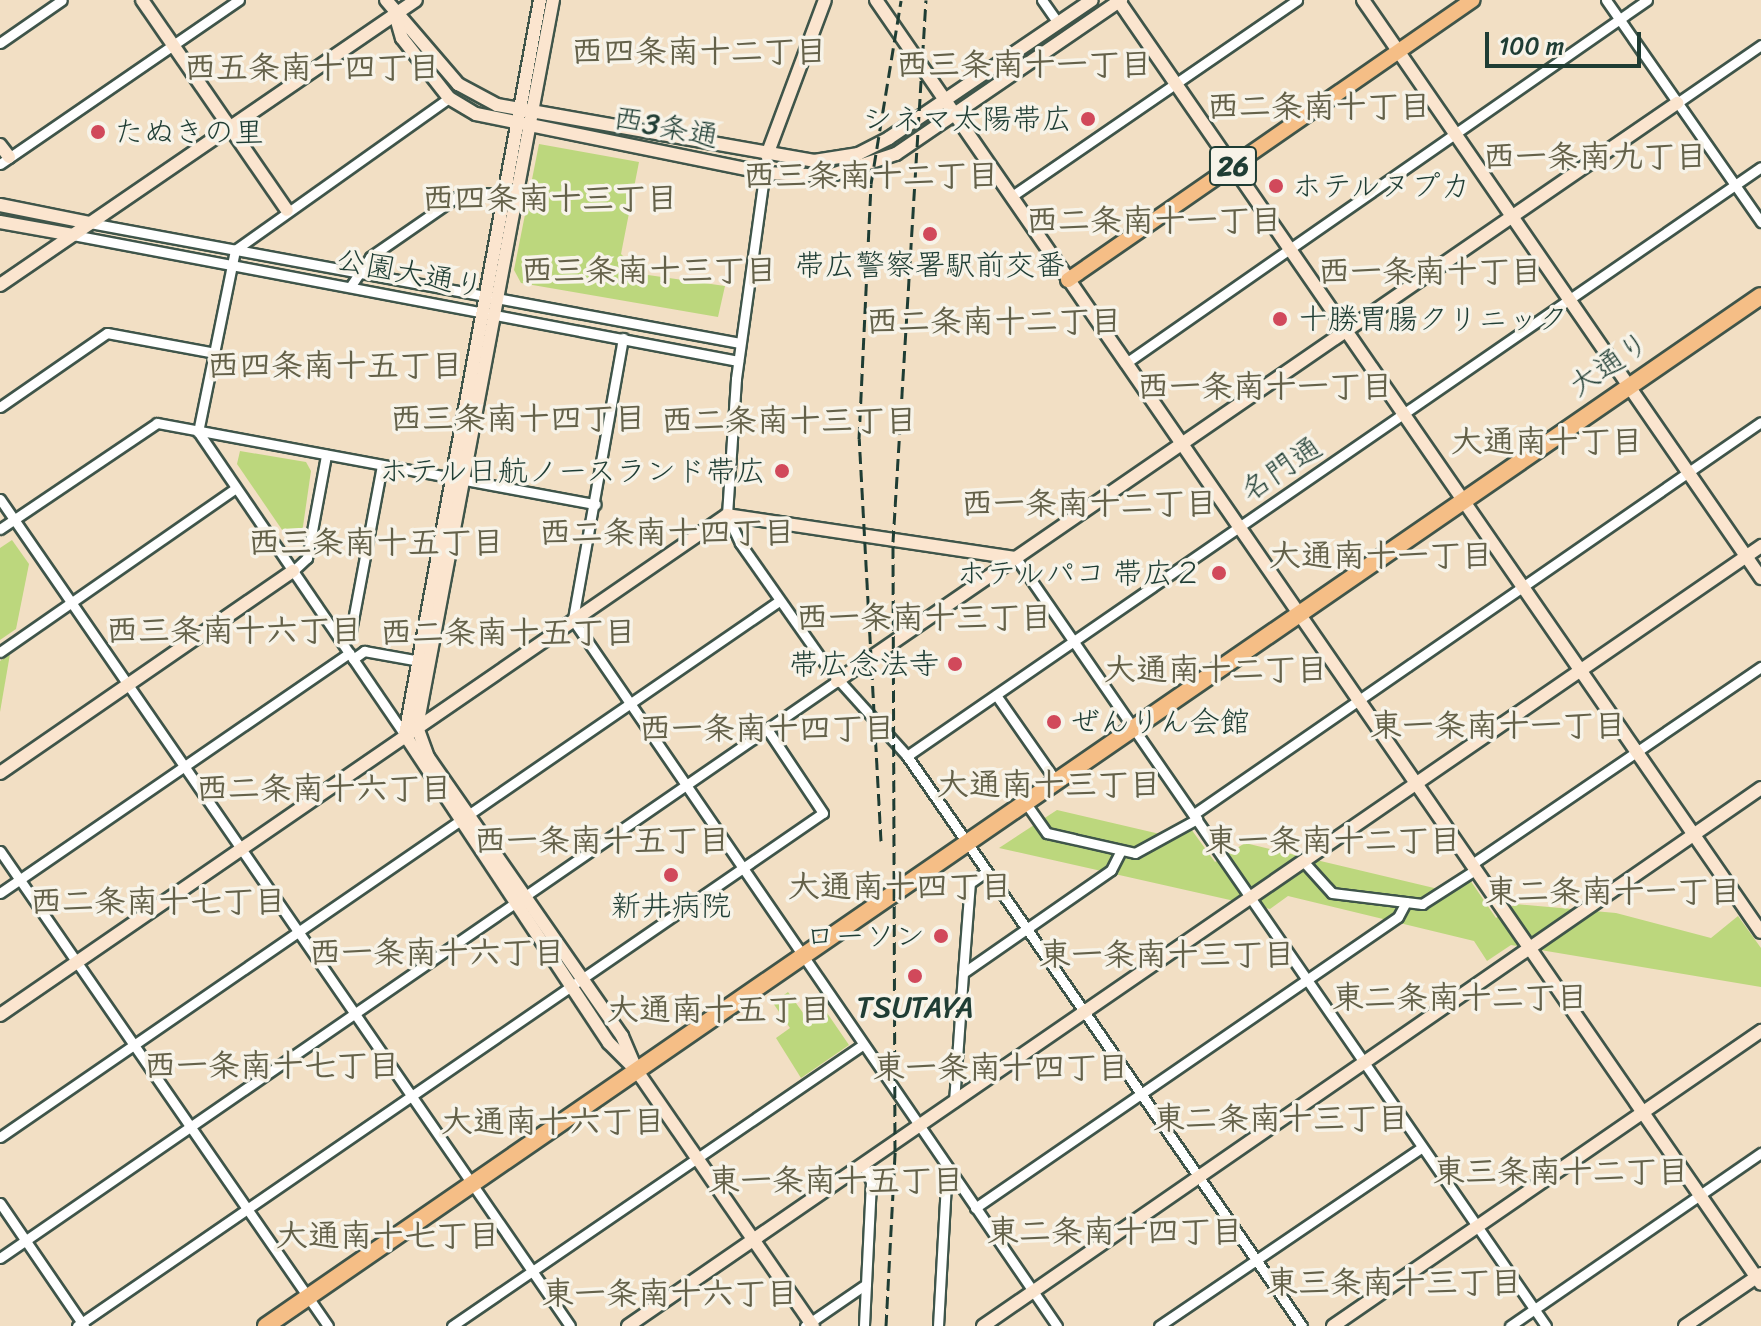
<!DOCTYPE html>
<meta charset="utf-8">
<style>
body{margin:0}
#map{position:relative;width:1761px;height:1326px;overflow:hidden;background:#f2dfc4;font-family:Sriracha,"Klee One",sans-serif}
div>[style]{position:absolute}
.green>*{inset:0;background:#bcd77d}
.roads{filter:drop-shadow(2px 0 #3f554a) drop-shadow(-2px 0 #3f554a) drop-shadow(0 2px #3f554a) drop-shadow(0 -2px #3f554a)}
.street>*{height:9px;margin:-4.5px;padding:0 4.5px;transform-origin:4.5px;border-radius:4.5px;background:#fff}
.secondary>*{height:12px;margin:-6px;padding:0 6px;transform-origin:6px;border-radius:6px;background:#fbe5cf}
.primary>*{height:14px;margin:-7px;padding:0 7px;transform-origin:7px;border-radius:7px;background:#f5be86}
.highway>*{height:16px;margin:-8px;padding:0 8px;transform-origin:8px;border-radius:8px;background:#f5be86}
.rail>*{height:3px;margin-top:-1.5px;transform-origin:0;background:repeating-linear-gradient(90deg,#1f3d34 0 12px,transparent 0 18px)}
.dots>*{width:22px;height:22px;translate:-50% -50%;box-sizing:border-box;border:4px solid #f7f3e8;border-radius:50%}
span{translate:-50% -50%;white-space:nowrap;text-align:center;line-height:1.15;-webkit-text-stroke:7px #f7f3e8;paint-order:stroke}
.shield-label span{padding:2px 6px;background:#f7f3e8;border:2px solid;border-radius:6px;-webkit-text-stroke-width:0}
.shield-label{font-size:28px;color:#1f3d34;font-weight:700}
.poi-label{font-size:30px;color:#1f3d34}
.right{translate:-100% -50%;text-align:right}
.left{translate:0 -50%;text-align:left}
.street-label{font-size:30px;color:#1f3d34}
.neighbourhood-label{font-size:32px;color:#646149;font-weight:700}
.scale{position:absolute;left:1485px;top:32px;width:156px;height:36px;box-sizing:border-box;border:4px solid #1f3d34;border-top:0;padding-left:10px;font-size:24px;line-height:28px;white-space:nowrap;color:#1f3d34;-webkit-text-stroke:6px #f7f3e8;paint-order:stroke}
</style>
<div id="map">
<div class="green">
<div style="clip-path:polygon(539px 144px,639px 162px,621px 254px,641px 274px,725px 286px,718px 317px,521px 283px,514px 270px)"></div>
<div style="clip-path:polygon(240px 451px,306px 462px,311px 471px,301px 540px,289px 540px,237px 464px)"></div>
<div style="clip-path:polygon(12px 540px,29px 564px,16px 629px,0 640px,0 548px)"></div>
<div style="clip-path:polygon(10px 654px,0 712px,0 661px)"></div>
<div style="clip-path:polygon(1057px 810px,1177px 838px,1191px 829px,1215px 862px,1245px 843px,1451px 892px,1470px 880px,1496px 918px,1515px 904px,1616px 913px,1711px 938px,1738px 916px,1761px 948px,1761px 987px,1511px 945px,1487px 961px,1474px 941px,1288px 896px,1270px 909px,999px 848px)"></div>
<div style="clip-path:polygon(788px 992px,806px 1017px,823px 1007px,849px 1045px,801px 1078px,776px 1038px,790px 1028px,773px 1003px)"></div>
</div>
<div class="roads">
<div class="street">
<div style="left:1042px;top:0;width:28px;rotate:55deg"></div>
<div style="left:1606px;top:0;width:271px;rotate:55.1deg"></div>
<div style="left:0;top:43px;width:75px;rotate:-34.7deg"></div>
<div style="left:1677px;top:103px;width:102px;rotate:-34.6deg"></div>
<div style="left:767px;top:155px;width:226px;rotate:97.9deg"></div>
<div style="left:736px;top:379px;width:136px;rotate:93.8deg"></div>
<div style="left:727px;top:515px;width:31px;rotate:65deg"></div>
<div style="left:740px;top:543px;width:151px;rotate:54.9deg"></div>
<div style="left:827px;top:667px;width:120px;rotate:48deg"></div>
<div style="left:907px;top:756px;width:693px;rotate:55.28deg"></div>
<div style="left:0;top:164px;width:290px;rotate:-34.5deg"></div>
<div style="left:1012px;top:196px;width:346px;rotate:-34.5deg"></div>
<div style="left:90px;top:223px;width:661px;rotate:10.46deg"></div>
<div style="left:73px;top:235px;width:677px;rotate:10.73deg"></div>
<div style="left:350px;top:287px;width:36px;rotate:-56deg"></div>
<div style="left:370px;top:257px;width:114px;rotate:-34.7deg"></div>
<div style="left:464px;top:192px;width:37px;rotate:3deg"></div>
<div style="left:623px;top:338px;width:286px;rotate:100.1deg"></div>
<div style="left:573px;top:620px;width:856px;rotate:55.57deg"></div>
<div style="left:1126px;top:363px;width:635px;rotate:-34.87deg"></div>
<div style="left:0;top:407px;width:130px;rotate:-34.7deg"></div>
<div style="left:107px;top:333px;width:110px;rotate:10.5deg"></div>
<div style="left:0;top:499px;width:1004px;rotate:55.42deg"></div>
<div style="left:0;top:529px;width:189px;rotate:-34deg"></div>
<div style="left:157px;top:423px;width:446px;rotate:10.5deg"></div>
<div style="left:1016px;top:558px;width:933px;rotate:55.39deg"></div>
<div style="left:293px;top:571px;width:19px;rotate:-43deg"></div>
<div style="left:307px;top:558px;width:105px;rotate:-79.5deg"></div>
<div style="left:339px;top:638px;width:14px;rotate:-30deg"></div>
<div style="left:351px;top:631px;width:169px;rotate:-79.4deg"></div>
<div style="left:0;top:652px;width:287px;rotate:-34.8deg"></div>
<div style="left:353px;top:659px;width:14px;rotate:-36deg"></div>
<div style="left:364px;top:651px;width:51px;rotate:10.2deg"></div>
<div style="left:996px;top:695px;width:105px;rotate:55.1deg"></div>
<div style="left:405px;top:735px;width:367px;rotate:-124.3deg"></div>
<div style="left:198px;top:432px;width:186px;rotate:-78.5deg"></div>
<div style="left:235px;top:250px;width:262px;rotate:-35.4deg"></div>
<div style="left:907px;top:756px;width:1037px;rotate:-34.59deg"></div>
<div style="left:1025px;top:802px;width:38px;rotate:55deg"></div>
<div style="left:1047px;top:833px;width:90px;rotate:12.8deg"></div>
<div style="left:1135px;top:853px;width:71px;rotate:-28.7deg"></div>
<div style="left:1194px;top:814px;width:689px;rotate:-34.66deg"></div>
<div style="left:0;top:851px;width:577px;rotate:55.37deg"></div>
<div style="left:1303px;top:861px;width:43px;rotate:47.8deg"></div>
<div style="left:1332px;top:893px;width:91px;rotate:7deg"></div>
<div style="left:1422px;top:904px;width:63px;rotate:-32.7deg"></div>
<div style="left:1472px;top:864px;width:350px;rotate:-34.3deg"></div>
<div style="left:0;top:893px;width:424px;rotate:-34.5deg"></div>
<div style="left:963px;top:973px;width:90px;rotate:-85.6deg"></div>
<div style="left:970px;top:883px;width:19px;rotate:-35deg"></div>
<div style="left:954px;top:1102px;width:129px;rotate:-86deg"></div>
<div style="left:963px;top:973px;width:180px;rotate:-34.8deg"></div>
<div style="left:1111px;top:870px;width:22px;rotate:-63deg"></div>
<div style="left:0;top:1137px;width:946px;rotate:-34.53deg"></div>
<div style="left:863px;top:1164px;width:20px;rotate:66deg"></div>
<div style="left:871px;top:1182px;width:144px;rotate:92.8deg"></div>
<div style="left:0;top:1203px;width:149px;rotate:55.7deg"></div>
<div style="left:975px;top:1208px;width:513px;rotate:-34.53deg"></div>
<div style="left:1398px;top:917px;width:17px;rotate:-62deg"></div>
<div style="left:0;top:1258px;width:1017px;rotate:-34.58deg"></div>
<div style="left:77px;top:1326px;width:905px;rotate:-34.52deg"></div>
<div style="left:823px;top:813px;width:101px;rotate:-123.7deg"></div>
<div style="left:452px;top:1326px;width:498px;rotate:-34.4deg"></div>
<div style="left:805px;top:1326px;width:74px;rotate:-34.5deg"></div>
<div style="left:938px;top:1326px;width:160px;rotate:-86.8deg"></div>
<div style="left:1159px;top:1326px;width:318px;rotate:-34.2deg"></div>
<div style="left:1510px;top:1326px;width:305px;rotate:-34.6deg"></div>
</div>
<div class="secondary">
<div style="left:142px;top:0;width:255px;rotate:55.4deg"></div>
<div style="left:386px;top:0;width:111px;rotate:49.4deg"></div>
<div style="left:458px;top:84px;width:44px;rotate:28.3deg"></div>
<div style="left:497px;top:105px;width:322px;rotate:10deg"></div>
<div style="left:814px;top:161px;width:45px;rotate:-9deg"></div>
<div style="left:858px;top:154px;width:35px;rotate:-27deg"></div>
<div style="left:889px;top:138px;width:245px;rotate:-34.2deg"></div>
<div style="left:540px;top:0;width:747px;rotate:100.41deg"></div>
<div style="left:405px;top:735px;width:369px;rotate:56.5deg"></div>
<div style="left:609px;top:1043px;width:40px;rotate:45deg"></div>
<div style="left:637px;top:1071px;width:310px;rotate:55.4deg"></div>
<div style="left:553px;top:0;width:740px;rotate:100.6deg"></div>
<div style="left:417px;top:727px;width:32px;rotate:70deg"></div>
<div style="left:428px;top:757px;width:340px;rotate:55.2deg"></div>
<div style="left:622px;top:1036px;width:30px;rotate:67deg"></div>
<div style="left:876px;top:0;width:1559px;rotate:55.42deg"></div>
<div style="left:1118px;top:0;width:1132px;rotate:55.4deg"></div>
<div style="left:1363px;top:0;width:702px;rotate:55.45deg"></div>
<div style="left:395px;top:14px;width:25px;rotate:74deg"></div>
<div style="left:402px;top:38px;width:76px;rotate:51.9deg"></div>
<div style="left:449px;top:98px;width:31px;rotate:31deg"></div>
<div style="left:476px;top:114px;width:295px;rotate:11.5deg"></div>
<div style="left:765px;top:173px;width:64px;rotate:2.7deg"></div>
<div style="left:829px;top:176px;width:71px;rotate:-18.2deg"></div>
<div style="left:896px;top:154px;width:273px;rotate:-34.4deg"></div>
<div style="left:0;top:145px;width:15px;rotate:53deg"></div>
<div style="left:767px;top:155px;width:165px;rotate:-69.5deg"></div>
<div style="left:0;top:205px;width:91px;rotate:11.4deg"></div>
<div style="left:0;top:222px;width:74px;rotate:10.1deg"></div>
<div style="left:0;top:285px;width:504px;rotate:-34.41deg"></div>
<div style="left:837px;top:681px;width:1020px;rotate:-34.53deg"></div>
<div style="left:0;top:773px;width:356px;rotate:-34.6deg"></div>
<div style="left:0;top:1015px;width:882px;rotate:-34.52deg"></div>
<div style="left:727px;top:515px;width:292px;rotate:8.5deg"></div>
<div style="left:628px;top:1326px;width:1376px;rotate:-34.54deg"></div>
<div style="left:983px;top:1326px;width:946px;rotate:-34.66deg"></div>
<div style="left:1333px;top:1326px;width:520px;rotate:-34.58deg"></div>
<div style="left:1685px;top:1326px;width:92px;rotate:-34.4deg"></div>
</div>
<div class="primary">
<div style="left:1068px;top:280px;width:492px;rotate:-34.7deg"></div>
</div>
<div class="highway">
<div style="left:266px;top:1326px;width:1815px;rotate:-34.57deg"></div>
</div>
</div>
<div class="rail">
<div style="left:881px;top:841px;width:403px;rotate:-93.1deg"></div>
<div style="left:859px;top:439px;width:255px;rotate:-87.3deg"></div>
<div style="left:871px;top:184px;width:186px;rotate:-80.7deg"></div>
<div style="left:886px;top:1326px;width:174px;rotate:-87deg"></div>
<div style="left:895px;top:1152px;width:610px;rotate:-90.19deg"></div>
<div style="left:893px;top:542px;width:543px;rotate:-86.52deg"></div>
</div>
<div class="dots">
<div style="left:1088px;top:119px;background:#d1495b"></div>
<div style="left:98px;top:132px;background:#d1495b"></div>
<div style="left:1276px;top:186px;background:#d1495b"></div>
<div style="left:930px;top:234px;background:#d1495b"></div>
<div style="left:1280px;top:319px;background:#d1495b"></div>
<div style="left:782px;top:471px;background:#d1495b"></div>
<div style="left:1219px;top:573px;background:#d1495b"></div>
<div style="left:955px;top:664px;background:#d1495b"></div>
<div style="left:1054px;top:722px;background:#d1495b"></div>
<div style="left:671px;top:875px;background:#d1495b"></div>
<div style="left:941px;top:936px;background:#d1495b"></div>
<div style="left:915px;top:976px;background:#d1495b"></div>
</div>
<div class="shield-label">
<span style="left:1233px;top:166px">26</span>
</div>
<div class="poi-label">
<span class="right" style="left:1072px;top:119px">シネマ太陽帯広</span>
<span class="left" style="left:114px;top:132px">たぬきの里</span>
<span class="left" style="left:1292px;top:186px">ホテルヌプカ</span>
<span style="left:930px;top:265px">帯広警察署駅前交番</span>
<span class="left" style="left:1298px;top:319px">十勝胃腸クリニック</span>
<span class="right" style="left:766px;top:471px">ホテル日航ノースランド帯広</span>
<span class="right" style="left:1203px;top:573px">ホテルパコ 帯広２</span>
<span class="right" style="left:939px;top:664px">帯広念法寺</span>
<span class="left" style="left:1070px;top:722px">ぜんりん会館</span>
<span style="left:671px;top:906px">新井病院</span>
<span class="right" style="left:925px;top:936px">ローソン</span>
<span style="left:915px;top:1007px">TSUTAYA</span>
</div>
<div class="street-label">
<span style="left:666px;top:127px;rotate:11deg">西3条通</span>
<span style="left:410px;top:273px;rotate:11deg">公園大通り</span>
<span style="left:1609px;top:364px;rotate:-34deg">大通り</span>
<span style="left:1281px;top:469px;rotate:-34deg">名門通</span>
</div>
<div class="neighbourhood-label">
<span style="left:699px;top:52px">西四条南十二丁目</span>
<span style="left:1024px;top:65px">西三条南十一丁目</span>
<span style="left:312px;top:68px">西五条南十四丁目</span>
<span style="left:1319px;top:107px">西二条南十丁目</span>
<span style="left:1595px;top:157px">西一条南九丁目</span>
<span style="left:871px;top:176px">西三条南十二丁目</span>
<span style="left:550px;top:199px">西四条南十三丁目</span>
<span style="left:1154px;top:221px">西二条南十一丁目</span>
<span style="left:649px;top:271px">西三条南十三丁目</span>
<span style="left:1430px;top:272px">西一条南十丁目</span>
<span style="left:994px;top:322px">西二条南十二丁目</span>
<span style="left:335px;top:366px">西四条南十五丁目</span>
<span style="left:1265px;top:387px">西一条南十一丁目</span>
<span style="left:518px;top:419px">西三条南十四丁目</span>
<span style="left:789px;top:421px">西二条南十三丁目</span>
<span style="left:1547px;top:442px">大通南十丁目</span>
<span style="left:1089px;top:504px">西一条南十二丁目</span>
<span style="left:667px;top:533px">西二条南十四丁目</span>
<span style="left:376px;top:543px">西三条南十五丁目</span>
<span style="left:1381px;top:556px">大通南十一丁目</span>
<span style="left:924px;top:618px">西一条南十三丁目</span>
<span style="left:234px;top:631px">西三条南十六丁目</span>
<span style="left:508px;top:633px">西二条南十五丁目</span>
<span style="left:1216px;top:670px">大通南十二丁目</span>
<span style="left:1498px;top:726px">東一条南十一丁目</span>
<span style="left:767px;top:729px">西一条南十四丁目</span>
<span style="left:1049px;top:785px">大通南十三丁目</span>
<span style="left:324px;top:789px">西二条南十六丁目</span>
<span style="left:602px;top:841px">西一条南十五丁目</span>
<span style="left:1333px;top:841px">東一条南十二丁目</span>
<span style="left:900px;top:887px">大通南十四丁目</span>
<span style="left:1613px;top:892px">東二条南十一丁目</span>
<span style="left:158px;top:902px">西二条南十七丁目</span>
<span style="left:437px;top:953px">西一条南十六丁目</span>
<span style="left:1167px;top:955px">東一条南十三丁目</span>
<span style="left:1460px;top:998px">東二条南十二丁目</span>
<span style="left:719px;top:1010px">大通南十五丁目</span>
<span style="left:272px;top:1066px">西一条南十七丁目</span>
<span style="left:1001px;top:1068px">東一条南十四丁目</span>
<span style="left:1281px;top:1119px">東二条南十三丁目</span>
<span style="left:553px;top:1122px">大通南十六丁目</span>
<span style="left:1561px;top:1172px">東三条南十二丁目</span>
<span style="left:836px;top:1181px">東一条南十五丁目</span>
<span style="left:1115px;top:1232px">東二条南十四丁目</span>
<span style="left:388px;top:1236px">大通南十七丁目</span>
<span style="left:1394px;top:1283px">東三条南十三丁目</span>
<span style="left:670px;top:1294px">東一条南十六丁目</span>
</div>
<div class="scale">100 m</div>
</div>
